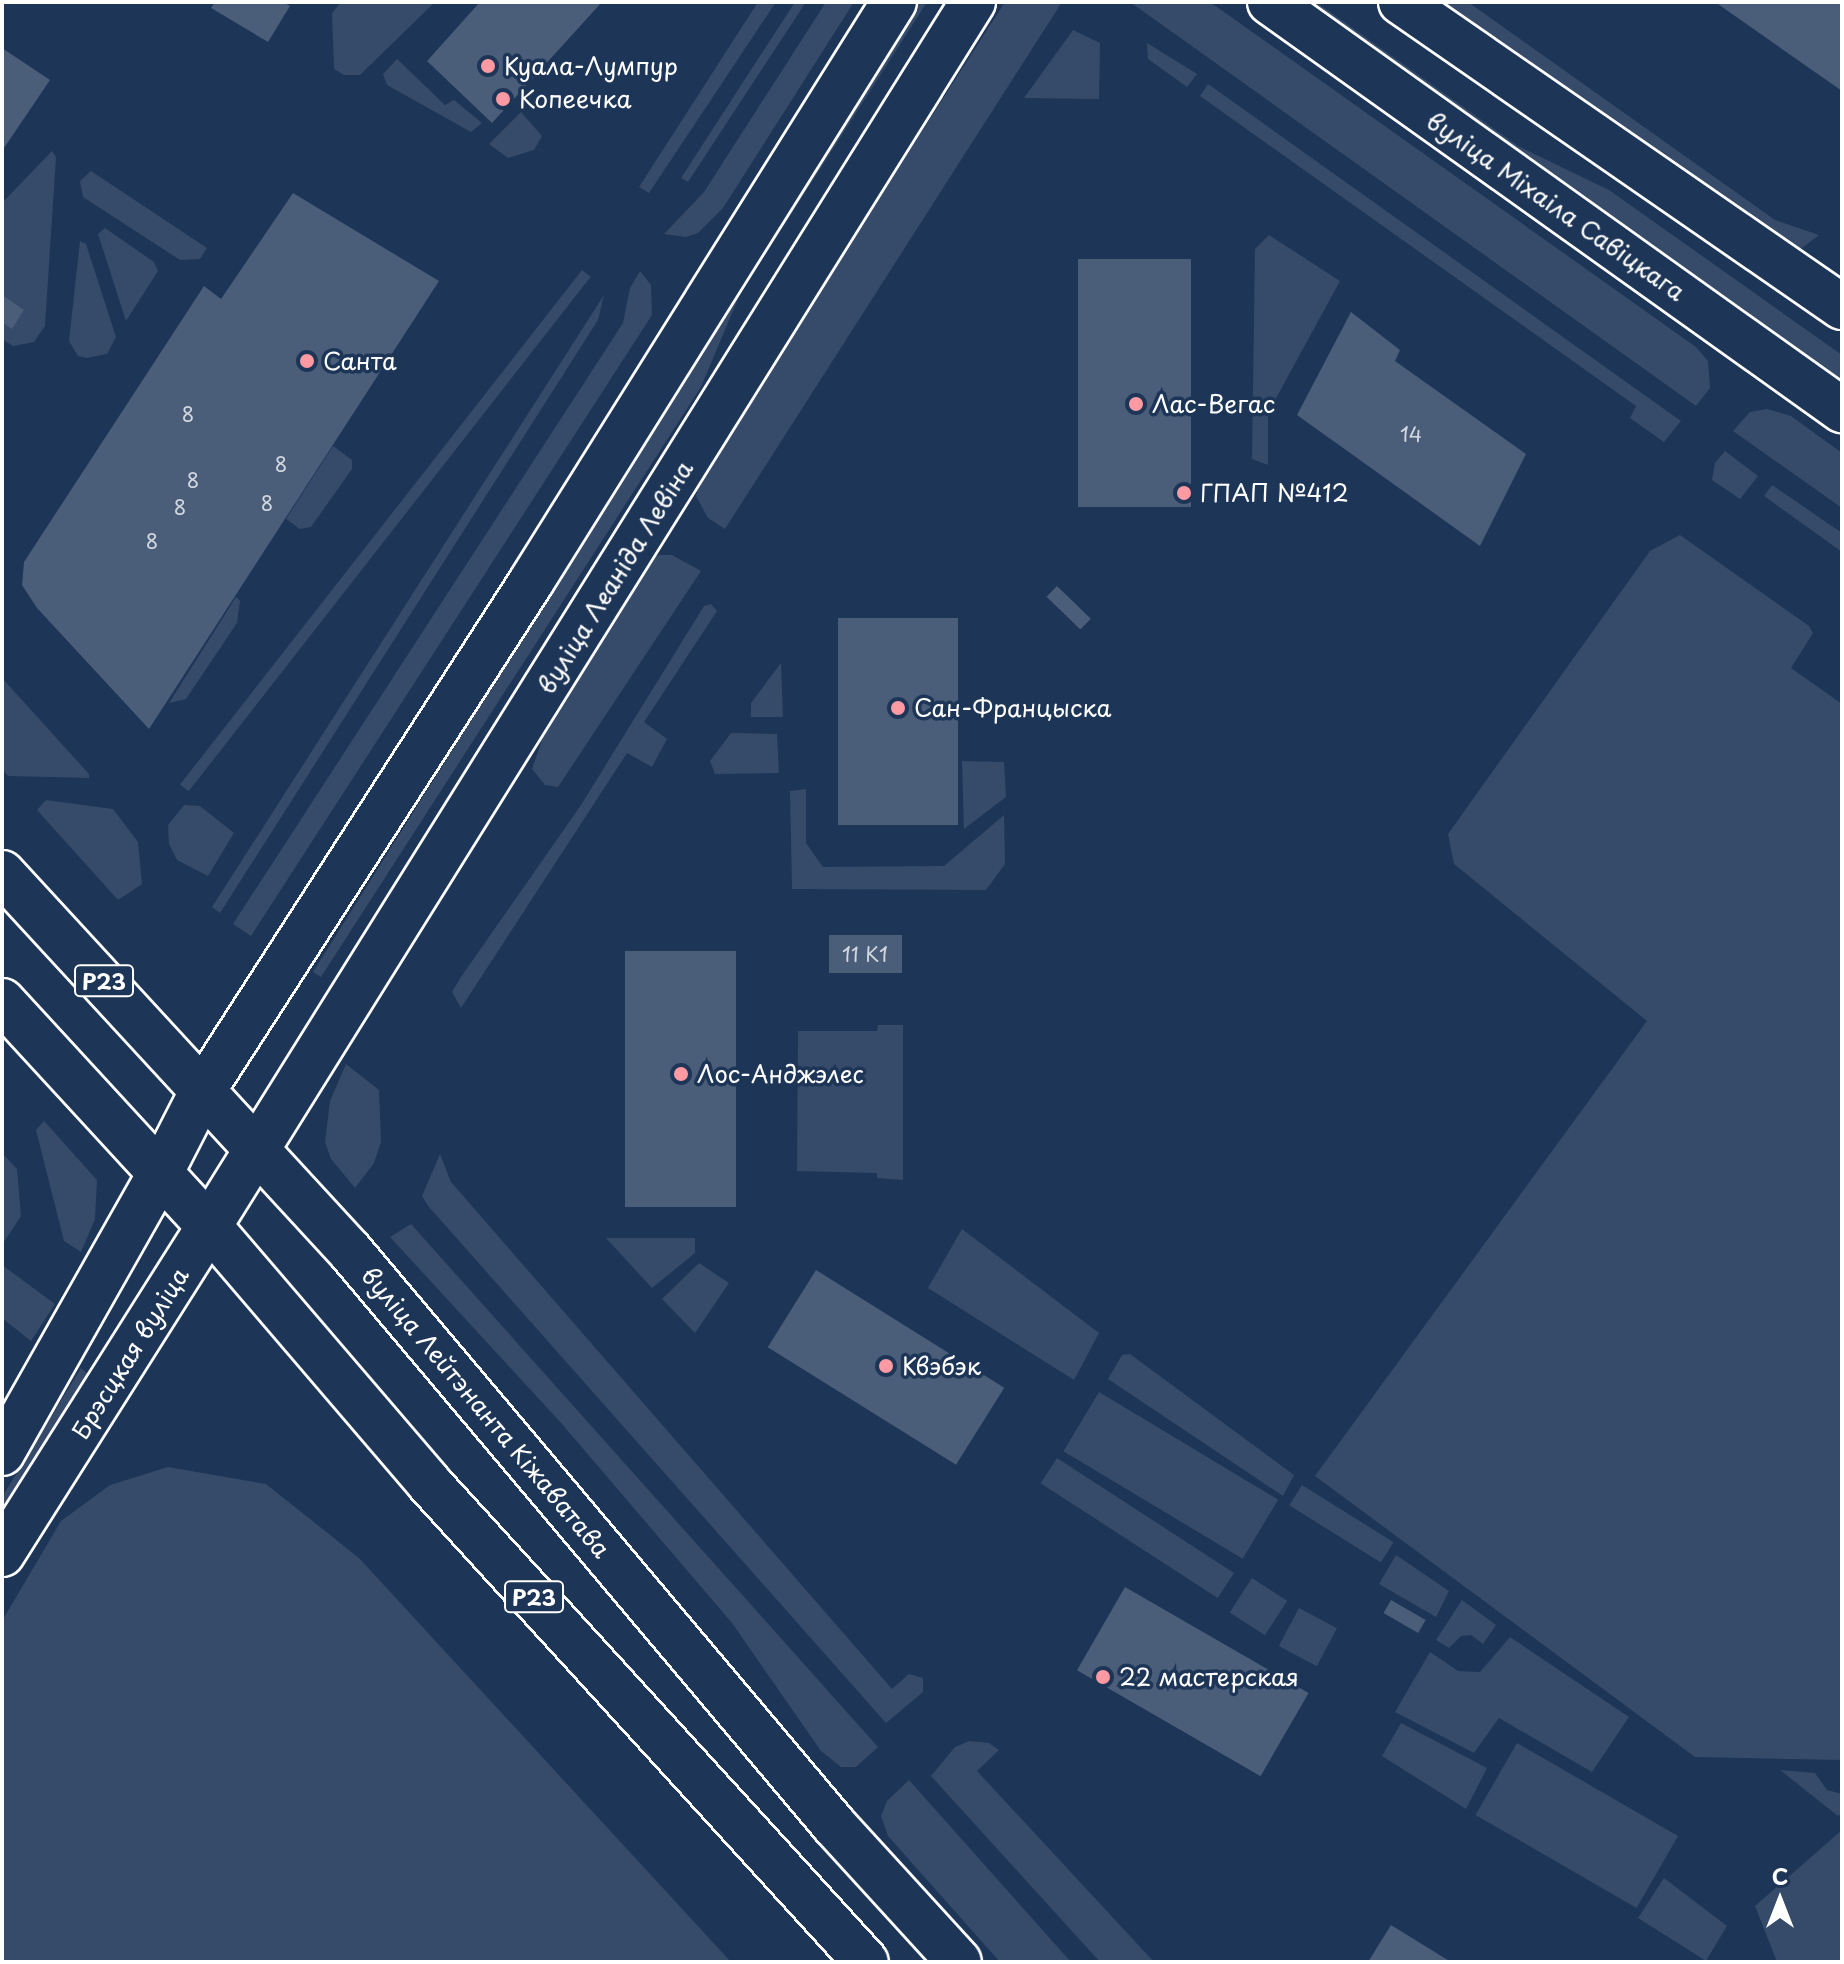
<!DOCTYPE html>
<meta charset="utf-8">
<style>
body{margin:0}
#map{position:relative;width:1844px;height:1964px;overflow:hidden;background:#1d3557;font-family:"Playpen Sans",sans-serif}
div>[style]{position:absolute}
.green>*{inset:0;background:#364b69;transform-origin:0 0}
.building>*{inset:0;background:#4a5d79;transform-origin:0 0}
.roads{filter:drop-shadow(2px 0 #fff) drop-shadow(-2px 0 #fff) drop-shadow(0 2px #fff) drop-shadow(0 -2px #fff)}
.tertiary>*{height:44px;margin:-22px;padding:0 22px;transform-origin:22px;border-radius:22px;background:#1d3557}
.secondary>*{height:44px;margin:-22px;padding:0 22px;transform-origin:22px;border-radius:22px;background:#1d3557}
.primary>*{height:44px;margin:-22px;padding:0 22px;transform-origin:22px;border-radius:22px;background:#1d3557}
.dots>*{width:22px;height:22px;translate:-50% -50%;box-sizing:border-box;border:4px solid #1d3557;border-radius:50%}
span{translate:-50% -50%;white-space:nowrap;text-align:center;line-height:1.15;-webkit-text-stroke:7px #1d3557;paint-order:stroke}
.number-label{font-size:20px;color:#d2d6de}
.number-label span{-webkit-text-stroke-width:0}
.shield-label span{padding:2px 6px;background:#1d3557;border:2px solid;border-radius:6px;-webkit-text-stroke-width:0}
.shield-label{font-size:22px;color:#fff;font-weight:700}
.poi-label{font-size:24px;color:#fff}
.left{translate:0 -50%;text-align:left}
.street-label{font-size:24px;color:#fff}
.frame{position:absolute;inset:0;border:4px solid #fff;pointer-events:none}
.north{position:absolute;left:1740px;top:1860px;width:80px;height:80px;-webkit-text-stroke:6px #1d3557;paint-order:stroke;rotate:0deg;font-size:22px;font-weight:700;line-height:32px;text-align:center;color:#fff}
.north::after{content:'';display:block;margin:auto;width:28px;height:36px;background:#fff;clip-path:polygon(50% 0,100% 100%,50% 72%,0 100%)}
</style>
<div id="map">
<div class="green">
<div style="clip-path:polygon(341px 2px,435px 2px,360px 75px,344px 75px,334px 69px,332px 13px)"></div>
<div style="clip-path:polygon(758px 2px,776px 2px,649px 193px,639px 187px)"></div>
<div style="clip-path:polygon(795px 2px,806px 2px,688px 182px,681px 178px)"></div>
<div style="clip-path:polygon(826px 2px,854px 2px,723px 208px,698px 233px,686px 237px,664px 234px,704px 192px)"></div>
<div style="clip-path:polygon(916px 2px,927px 2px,740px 294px,701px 387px,321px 977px,313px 972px,522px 639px,556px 560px)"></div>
<div style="clip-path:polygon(1005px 2px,1062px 2px,725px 529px,708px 518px,696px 496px,703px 472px)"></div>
<div style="clip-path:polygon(1130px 2px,1210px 2px,1696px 347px,1708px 361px,1710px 388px,1696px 406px)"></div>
<div style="clip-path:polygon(1302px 2px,1316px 2px,1518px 146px,1609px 190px,1842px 355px,1842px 388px)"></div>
<div style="clip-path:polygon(1431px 2px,1468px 2px,1775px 220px,1819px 235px,1802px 248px,1778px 245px)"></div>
<div style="clip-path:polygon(1073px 30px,1100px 43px,1099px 99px,1024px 98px)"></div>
<div style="clip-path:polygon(1147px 43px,1197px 74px,1187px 87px,1148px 59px)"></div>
<div style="clip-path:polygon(397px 59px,445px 105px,454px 100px,482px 123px,471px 132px,387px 85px,383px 74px)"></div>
<div style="clip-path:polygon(1208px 84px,1681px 421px,1664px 442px,1630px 418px,1636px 406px,1200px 96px)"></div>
<div style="clip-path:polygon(521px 112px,542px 136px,534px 150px,508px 158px,489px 144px)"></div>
<div style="clip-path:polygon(52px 151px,56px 157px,45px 326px,34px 342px,13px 346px,2px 339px,2px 203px)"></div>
<div style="clip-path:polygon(91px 171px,207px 248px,200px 259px,180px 260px,83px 197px,80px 181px)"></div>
<div style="clip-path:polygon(105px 228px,154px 262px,158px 271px,126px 321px,98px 234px)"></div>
<div style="clip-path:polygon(1269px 235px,1340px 281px,1268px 413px,1268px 465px,1252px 459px,1255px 249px)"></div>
<div style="clip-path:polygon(80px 241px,86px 244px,116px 337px,107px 354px,87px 358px,78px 356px,69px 341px)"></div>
<div style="left:582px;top:270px;width:11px;height:653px;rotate:38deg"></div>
<div style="clip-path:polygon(640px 271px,651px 285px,652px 315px,251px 936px,233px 924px,623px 323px,630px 288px)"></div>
<div style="clip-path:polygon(604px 295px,598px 320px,220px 913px,212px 907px)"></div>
<div style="clip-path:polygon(1767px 409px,1791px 416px,1842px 453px,1842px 508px,1733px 431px,1750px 412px)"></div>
<div style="clip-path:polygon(333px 446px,352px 460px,352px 469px,311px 527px,300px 529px,286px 519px)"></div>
<div style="clip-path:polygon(1725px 451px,1758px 476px,1740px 499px,1712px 480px,1715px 463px)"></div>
<div style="clip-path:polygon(1772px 485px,1842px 533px,1842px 552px,1764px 496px)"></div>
<div style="clip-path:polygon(1680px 535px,1809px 626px,1813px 633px,1791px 668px,1842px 704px,1842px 1760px,1695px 1757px,1315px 1476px,1647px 1021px,1454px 864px,1448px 834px,1650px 551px)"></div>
<div style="clip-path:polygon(659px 555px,672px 555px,701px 571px,558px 787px,545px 785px,532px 769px,557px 696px,648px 560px)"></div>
<div style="clip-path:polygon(236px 597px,240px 601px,237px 623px,186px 699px,169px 703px)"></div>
<div style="clip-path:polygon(711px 604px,717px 611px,644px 722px,667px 739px,652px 767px,627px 753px,461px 1008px,452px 992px,461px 977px,581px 805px,704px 606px)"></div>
<div style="clip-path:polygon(781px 663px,783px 717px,751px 717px,751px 703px)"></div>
<div style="clip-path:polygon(2px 678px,89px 774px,89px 778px,8px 776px,2px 769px)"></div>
<div style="clip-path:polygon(731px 733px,777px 734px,779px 773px,715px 774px,710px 761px)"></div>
<div style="clip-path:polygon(962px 761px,1004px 762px,1006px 797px,964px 829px)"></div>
<div style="clip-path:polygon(806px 789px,806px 843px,823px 867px,944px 866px,1004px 815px,1005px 864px,986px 890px,792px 889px,790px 791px)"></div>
<div style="clip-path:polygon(46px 800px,113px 809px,138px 842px,142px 884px,118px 900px,37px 810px)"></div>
<div style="clip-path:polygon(184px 805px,200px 806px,234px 833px,208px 876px,177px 860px,169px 844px,168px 825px)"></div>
<div style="clip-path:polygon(878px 1025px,903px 1025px,903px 1180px,877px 1178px,877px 1173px,797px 1171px,798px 1031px,877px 1031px)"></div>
<div style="clip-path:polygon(346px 1064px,379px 1090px,381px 1142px,374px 1163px,355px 1188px,331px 1159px,325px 1142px,330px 1101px)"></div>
<div style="clip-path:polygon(44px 1121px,97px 1180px,95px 1219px,81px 1252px,64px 1241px,36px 1130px)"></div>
<div style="clip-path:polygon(2px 1153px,17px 1169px,21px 1216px,2px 1245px)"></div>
<div style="clip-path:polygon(440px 1154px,451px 1182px,892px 1689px,909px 1674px,923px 1678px,923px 1692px,886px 1723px,429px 1207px,422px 1196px)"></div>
<div style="clip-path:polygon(411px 1224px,878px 1747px,856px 1767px,841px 1767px,821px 1751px,732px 1623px,562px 1424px,390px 1237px)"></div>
<div style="clip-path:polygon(962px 1229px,1099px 1333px,1074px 1380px,928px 1288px)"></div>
<div style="clip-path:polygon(606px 1238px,695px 1238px,695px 1253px,652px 1288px)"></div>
<div style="clip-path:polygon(699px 1263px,729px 1283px,695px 1333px,662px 1299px)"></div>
<div style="clip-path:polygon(2px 1265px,55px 1304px,31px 1341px,2px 1318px)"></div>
<div style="clip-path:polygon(1130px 1354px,1294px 1475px,1283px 1496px,1108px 1379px,1122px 1355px)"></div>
<div style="clip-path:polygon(81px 1368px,91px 1377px,2px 1523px,2px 1497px)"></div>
<div style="left:1099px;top:1392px;width:209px;height:69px;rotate:31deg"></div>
<div style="left:1057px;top:1458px;width:211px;height:30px;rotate:33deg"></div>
<div style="clip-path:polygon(168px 1467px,266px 1484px,359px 1558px,731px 1962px,2px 1962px,2px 1621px,61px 1521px,110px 1485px)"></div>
<div style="left:1302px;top:1485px;width:108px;height:24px;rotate:32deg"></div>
<div style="clip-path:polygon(1396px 1555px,1449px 1591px,1436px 1617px,1379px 1584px)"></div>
<div style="left:1252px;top:1578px;width:42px;height:41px;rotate:33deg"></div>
<div style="clip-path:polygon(1462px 1600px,1496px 1625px,1483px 1644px,1471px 1635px,1461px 1636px,1449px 1648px,1436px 1640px)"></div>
<div style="left:1299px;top:1608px;width:43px;height:43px;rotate:28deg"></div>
<div style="clip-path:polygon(1510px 1637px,1629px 1717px,1592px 1772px,1499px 1718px,1474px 1753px,1395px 1712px,1430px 1652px,1458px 1671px,1480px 1672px)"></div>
<div style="clip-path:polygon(1401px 1723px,1487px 1768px,1466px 1809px,1382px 1756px)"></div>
<div style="clip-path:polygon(969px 1741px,989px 1743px,999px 1750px,977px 1771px,1154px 1962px,1100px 1962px,931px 1776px,955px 1747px)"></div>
<div style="left:1517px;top:1743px;width:186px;height:83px;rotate:30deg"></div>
<div style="clip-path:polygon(1780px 1770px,1815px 1773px,1827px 1790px,1842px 1794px,1842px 1813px,1838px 1816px)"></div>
<div style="clip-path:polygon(909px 1780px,1071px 1962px,1000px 1962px,888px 1836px,881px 1816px,887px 1801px)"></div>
<div style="clip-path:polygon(1842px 1830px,1842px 1962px,1777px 1962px,1755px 1906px)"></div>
<div style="clip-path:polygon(1664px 1878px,1727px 1926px,1706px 1961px,1638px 1918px)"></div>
</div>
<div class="building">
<div style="clip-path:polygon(215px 2px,283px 2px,290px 6px,268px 42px,211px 8px)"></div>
<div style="clip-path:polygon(480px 2px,602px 2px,492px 123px,427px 61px)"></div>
<div style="clip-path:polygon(1715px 2px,1842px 2px,1842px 91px)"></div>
<div style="clip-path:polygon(2px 48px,50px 80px,2px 151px)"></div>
<div style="clip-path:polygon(293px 193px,439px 281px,149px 729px,37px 608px,22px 585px,24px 562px,204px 286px,221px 299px)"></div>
<div style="left:1191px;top:259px;width:248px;height:113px;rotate:90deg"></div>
<div style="clip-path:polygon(2px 295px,24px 310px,12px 329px,2px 322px)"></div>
<div style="clip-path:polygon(1351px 312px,1400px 350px,1395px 361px,1526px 454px,1480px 546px,1297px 415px)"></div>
<div style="left:1057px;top:586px;width:47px;height:15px;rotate:44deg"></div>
<div style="left:958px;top:618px;width:207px;height:120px;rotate:90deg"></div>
<div style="left:829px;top:935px;width:73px;height:38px"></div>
<div style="left:625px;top:951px;width:111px;height:256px"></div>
<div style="left:816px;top:1270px;width:222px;height:91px;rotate:32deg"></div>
<div style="left:1125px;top:1587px;width:212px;height:96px;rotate:30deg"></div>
<div style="left:1391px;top:1600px;width:40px;height:15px;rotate:30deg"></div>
<div style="clip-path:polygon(1391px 1925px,1451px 1962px,1368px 1962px)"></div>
</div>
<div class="roads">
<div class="tertiary">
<div style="left:1270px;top:2px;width:703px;rotate:35.5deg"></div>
<div style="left:1401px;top:2px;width:536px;rotate:34.67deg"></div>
<div style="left:2px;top:1453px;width:323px;rotate:-60.5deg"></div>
<div style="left:2px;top:1554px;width:388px;rotate:-57.7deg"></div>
</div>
<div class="secondary">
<div style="left:161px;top:1172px;width:90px;rotate:-62.9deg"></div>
<div style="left:202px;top:1092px;width:607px;rotate:-57.17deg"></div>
<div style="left:531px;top:582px;width:684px;rotate:-57.96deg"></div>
<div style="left:209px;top:1226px;width:1443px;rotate:-58.03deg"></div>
</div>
<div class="primary">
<div style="left:2px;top:873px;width:514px;rotate:47.37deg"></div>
<div style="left:350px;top:1251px;width:751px;rotate:49.86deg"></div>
<div style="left:834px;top:1825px;width:185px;rotate:47.6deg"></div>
<div style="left:2px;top:1001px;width:306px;rotate:47.4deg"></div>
<div style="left:209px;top:1226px;width:338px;rotate:49.4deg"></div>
<div style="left:429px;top:1483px;width:648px;rotate:47.63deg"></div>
</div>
</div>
<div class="dots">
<div style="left:488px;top:66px;background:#ff9aa2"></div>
<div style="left:503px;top:99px;background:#ff9aa2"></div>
<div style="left:307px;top:361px;background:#ff9aa2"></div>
<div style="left:1136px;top:404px;background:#ff9aa2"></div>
<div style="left:1184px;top:493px;background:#ff9aa2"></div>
<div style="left:898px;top:708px;background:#ff9aa2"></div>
<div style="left:681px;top:1074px;background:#ff9aa2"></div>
<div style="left:886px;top:1366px;background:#ff9aa2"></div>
<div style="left:1103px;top:1677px;background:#ff9aa2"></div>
</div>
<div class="number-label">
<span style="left:188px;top:414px">8</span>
<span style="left:1411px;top:434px">14</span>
<span style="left:281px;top:464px">8</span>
<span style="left:193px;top:480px">8</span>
<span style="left:267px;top:503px">8</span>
<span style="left:180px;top:507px">8</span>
<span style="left:152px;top:541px">8</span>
<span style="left:865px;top:954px">11 К1</span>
</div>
<div class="shield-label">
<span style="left:104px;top:981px">Р23</span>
<span style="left:534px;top:1597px">Р23</span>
</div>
<div class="poi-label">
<span class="left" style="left:504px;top:66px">Куала-Лумпур</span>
<span class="left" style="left:519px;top:99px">Копеечка</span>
<span class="left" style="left:323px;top:361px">Санта</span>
<span class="left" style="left:1152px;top:404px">Лас-Вегас</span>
<span class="left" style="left:1200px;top:493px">ГПАП №412</span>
<span class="left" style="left:914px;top:708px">Сан-Францыска</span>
<span class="left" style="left:697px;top:1074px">Лос-Анджэлес</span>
<span class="left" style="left:902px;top:1366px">Квэбэк</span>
<span class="left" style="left:1119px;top:1677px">22 мастерская</span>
</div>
<div class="street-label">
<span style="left:1556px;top:206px;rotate:35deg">вуліца Міхаіла Савіцкага</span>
<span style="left:615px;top:577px;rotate:-58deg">вуліца Леаніда Левіна</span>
<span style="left:130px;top:1353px;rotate:-58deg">Брэсцкая вуліца</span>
<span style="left:486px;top:1412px;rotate:50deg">вуліца Лейтэнанта Кіжаватава</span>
</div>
<div class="frame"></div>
<div class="north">С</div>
</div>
